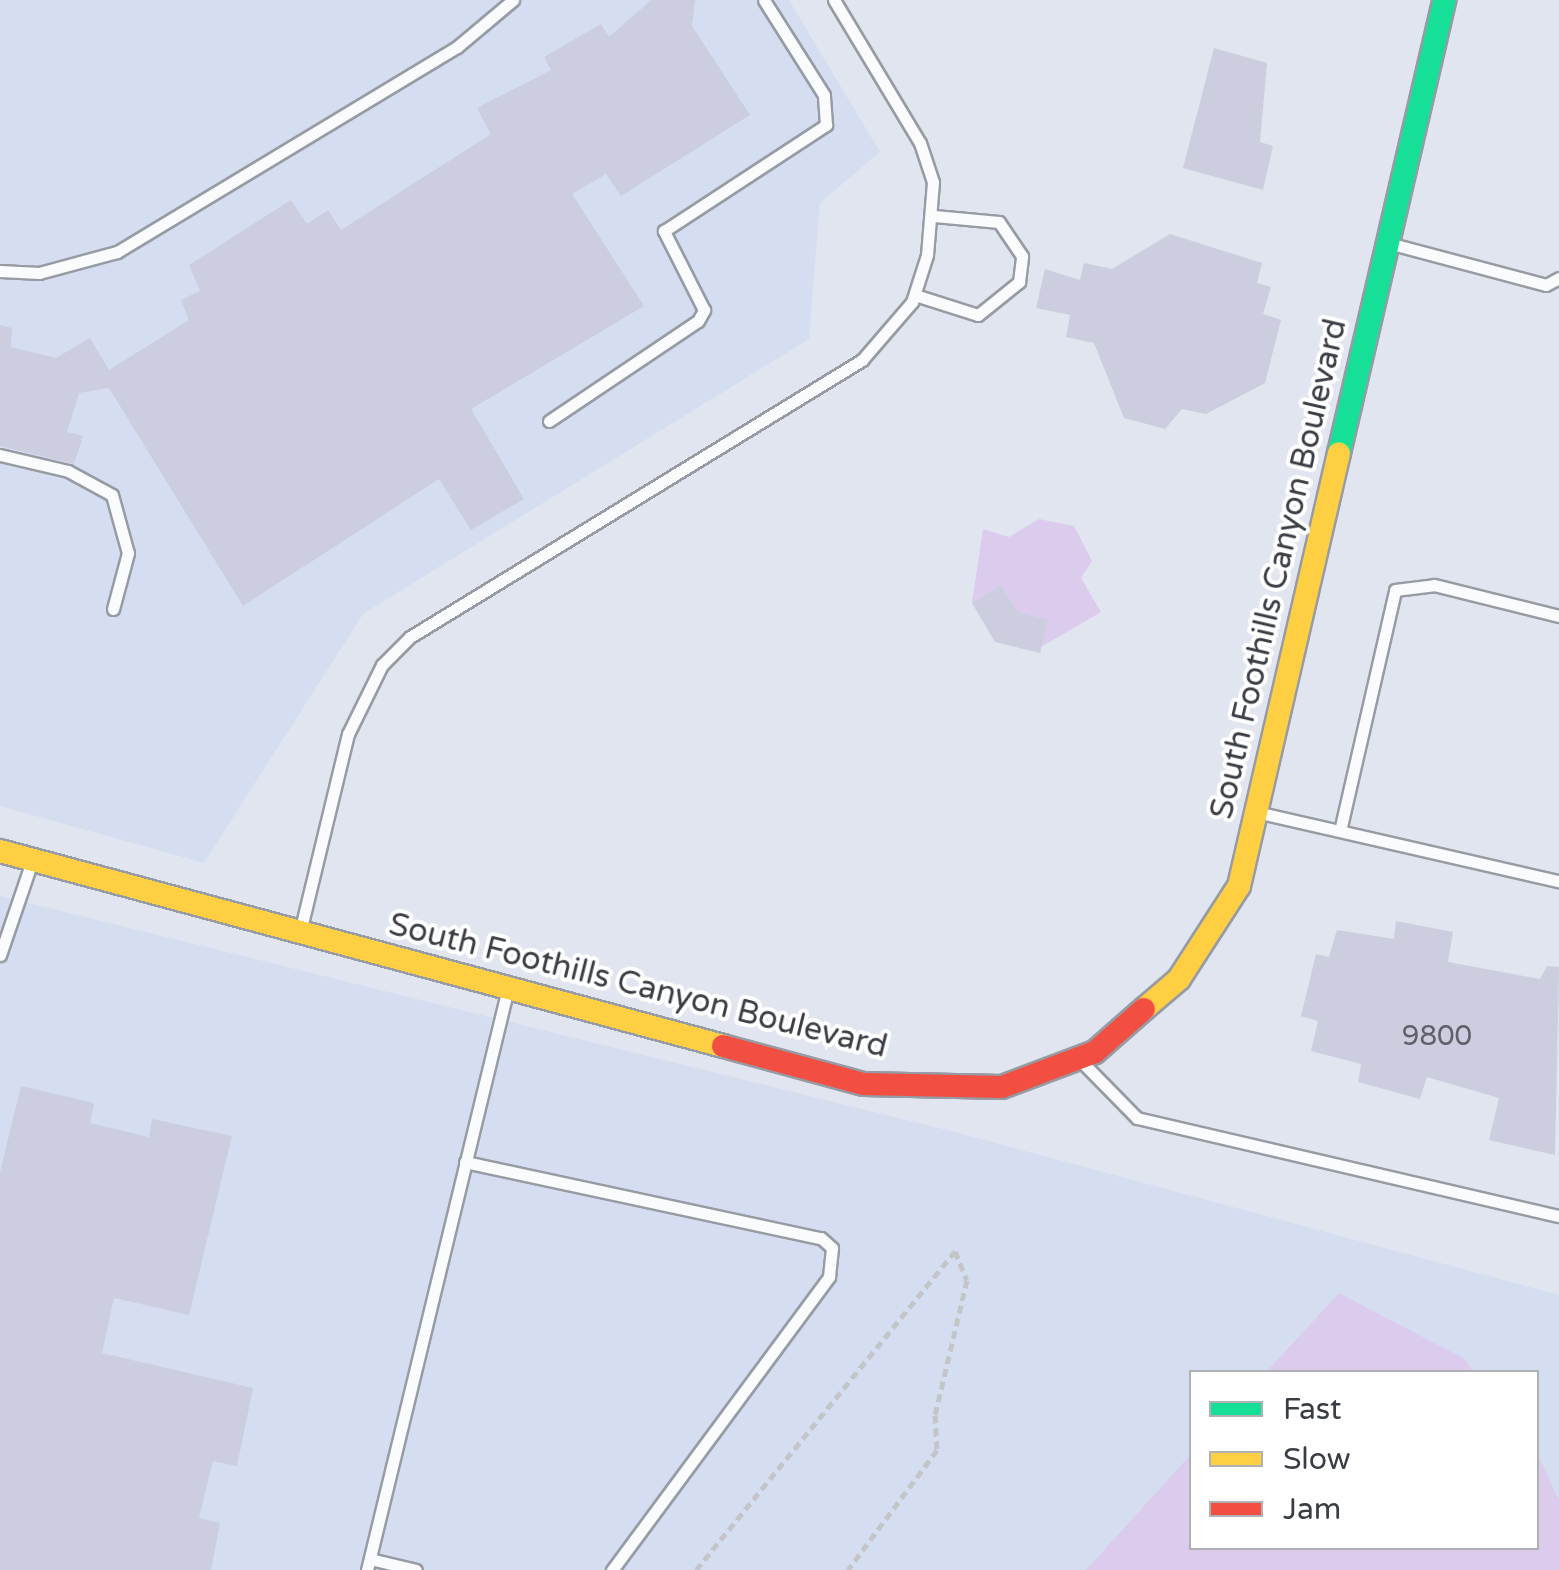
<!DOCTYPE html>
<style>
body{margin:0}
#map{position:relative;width:1559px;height:1570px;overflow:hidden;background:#e0e5ef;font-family:"Varela Round",sans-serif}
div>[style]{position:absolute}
.built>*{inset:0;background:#d5def1}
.green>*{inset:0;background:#dbccee}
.building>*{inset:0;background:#cccdde}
.path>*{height:5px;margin-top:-2.5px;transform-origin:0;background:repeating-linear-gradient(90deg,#c4c5c8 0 8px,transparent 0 13px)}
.roads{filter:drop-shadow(2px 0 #979ba3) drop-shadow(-2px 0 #979ba3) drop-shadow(0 2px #979ba3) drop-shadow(0 -2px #979ba3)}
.lane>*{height:11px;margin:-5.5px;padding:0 5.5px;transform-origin:5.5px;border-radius:5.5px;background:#fafbfd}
.fast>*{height:22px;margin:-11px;padding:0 11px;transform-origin:11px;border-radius:11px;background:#16e098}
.slow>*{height:22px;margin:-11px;padding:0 11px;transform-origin:11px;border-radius:11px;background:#ffcf43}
.jam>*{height:22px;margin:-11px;padding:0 11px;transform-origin:11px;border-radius:11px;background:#f24e42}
span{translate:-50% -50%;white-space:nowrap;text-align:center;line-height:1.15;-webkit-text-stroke:8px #fff;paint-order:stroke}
.number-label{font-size:28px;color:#5e616a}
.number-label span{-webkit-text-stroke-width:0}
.street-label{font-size:32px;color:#393d44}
.legend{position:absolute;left:1189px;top:1370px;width:350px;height:180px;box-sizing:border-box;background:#fff;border:2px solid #b0b1b4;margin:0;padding:12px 18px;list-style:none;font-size:30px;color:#393d44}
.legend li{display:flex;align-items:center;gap:20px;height:50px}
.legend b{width:50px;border:2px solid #b0b1b4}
</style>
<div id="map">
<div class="built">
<div style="clip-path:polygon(0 0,789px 0,880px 152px,820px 203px,809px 339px,363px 614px,204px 863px,0 806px)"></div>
<div style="clip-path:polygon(evenodd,0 896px,959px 1133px,1559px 1295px,1559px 1570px,0 1570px,0 896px,1192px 1372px,1536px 1372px,1536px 1548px,1192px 1548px,1192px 1372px)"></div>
</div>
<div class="green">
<div style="clip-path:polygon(1039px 519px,1074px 526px,1092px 561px,1081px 578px,1101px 612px,1041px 647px,1047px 620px,1018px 612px,1001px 585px,972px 603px,983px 529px,1009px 537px)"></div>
<div style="clip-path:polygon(1339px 1293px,1463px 1358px,1474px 1372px,1266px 1372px)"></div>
<div style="clip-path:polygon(1537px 1453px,1559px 1500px,1559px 1570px,1086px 1570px,1191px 1454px,1192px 1548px,1536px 1548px)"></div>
</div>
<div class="building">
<div style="clip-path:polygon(651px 0,695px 0,692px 26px,750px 115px,621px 196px,606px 174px,572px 194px,644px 306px,471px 409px,524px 499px,471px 530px,439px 479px,243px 606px,109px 388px,79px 393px,67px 432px,83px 436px,74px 464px,0 446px,0 325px,12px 328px,11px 347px,56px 358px,90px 338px,109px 370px,189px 320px,181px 300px,200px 291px,189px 265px,291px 200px,307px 224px,328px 210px,341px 230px,491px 134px,477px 108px,551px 70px,544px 57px,601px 24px,609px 37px)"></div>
<div style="clip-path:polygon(1214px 48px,1267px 63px,1260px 142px,1273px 146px,1263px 190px,1183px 168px)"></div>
<div style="clip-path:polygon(1170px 234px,1262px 263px,1257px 283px,1271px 287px,1263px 314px,1281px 320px,1265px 383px,1206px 414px,1182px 409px,1165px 429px,1124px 418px,1094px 343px,1066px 337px,1070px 315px,1036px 308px,1045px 269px,1080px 280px,1084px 263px,1112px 269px)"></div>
<div style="clip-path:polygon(1001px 585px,1018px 612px,1048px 620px,1040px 653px,995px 642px,972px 603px)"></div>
<div style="clip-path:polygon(1396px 921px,1453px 932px,1448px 962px,1540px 979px,1547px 966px,1559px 967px,1555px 1155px,1489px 1140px,1499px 1098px,1427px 1077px,1420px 1099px,1358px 1082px,1361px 1064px,1311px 1051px,1318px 1021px,1301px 1016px,1316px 954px,1329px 957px,1337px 930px,1394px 939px)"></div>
<div style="clip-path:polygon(21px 1086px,94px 1103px,90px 1123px,149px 1137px,152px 1119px,232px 1136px,189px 1315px,114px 1298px,102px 1353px,253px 1388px,237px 1466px,213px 1461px,199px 1518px,220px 1523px,211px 1570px,0 1570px,0 1172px)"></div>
</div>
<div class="path">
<div style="left:696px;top:1570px;width:411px;rotate:-50.9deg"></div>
<div style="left:955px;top:1251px;width:31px;rotate:68deg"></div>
<div style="left:967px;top:1280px;width:139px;rotate:103.3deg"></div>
<div style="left:935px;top:1415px;width:35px;rotate:87deg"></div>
<div style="left:937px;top:1450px;width:149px;rotate:126.6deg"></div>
</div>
<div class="roads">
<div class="lane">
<div style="left:1392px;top:244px;width:159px;rotate:14.9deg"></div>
<div style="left:1546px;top:285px;width:15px;rotate:-28deg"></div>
<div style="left:0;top:271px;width:39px;rotate:3deg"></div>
<div style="left:39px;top:273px;width:81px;rotate:-15.1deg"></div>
<div style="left:117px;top:252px;width:397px;rotate:-31.1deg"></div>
<div style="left:457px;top:47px;width:73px;rotate:-40deg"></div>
<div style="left:915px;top:295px;width:66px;rotate:17.6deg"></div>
<div style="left:978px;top:315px;width:53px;rotate:-38.8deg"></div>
<div style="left:1019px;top:282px;width:26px;rotate:-83deg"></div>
<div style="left:1022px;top:256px;width:41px;rotate:-124.1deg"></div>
<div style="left:999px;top:222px;width:65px;rotate:-174.7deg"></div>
<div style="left:549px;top:421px;width:179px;rotate:-33.9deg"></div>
<div style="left:698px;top:321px;width:13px;rotate:-61deg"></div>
<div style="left:704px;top:310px;width:89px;rotate:-116.9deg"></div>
<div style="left:664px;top:231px;width:194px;rotate:-33.2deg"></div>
<div style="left:826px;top:125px;width:30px;rotate:-94deg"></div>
<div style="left:824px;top:95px;width:112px;rotate:-122.3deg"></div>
<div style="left:0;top:455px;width:70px;rotate:13.2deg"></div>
<div style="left:68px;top:471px;width:50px;rotate:28.6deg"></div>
<div style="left:112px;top:495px;width:60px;rotate:74.6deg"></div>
<div style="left:128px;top:553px;width:58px;rotate:105deg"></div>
<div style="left:1261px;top:813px;width:306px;rotate:12.9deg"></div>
<div style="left:1340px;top:831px;width:247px;rotate:-77.1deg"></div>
<div style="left:1395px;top:590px;width:39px;rotate:-7deg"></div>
<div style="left:1434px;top:585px;width:129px;rotate:13.9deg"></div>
<div style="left:301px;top:928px;width:200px;rotate:-76.4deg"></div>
<div style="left:348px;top:734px;width:77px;rotate:-63.8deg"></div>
<div style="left:382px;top:665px;width:40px;rotate:-45deg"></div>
<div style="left:410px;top:637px;width:530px;rotate:-31.5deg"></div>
<div style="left:862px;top:360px;width:77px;rotate:-49.2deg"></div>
<div style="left:912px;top:302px;width:49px;rotate:-72.3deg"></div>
<div style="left:927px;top:255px;width:73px;rotate:-85.3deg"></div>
<div style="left:933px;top:182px;width:41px;rotate:-108.4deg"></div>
<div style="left:920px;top:143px;width:167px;rotate:-121deg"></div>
<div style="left:0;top:955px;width:96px;rotate:-71.2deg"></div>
<div style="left:1082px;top:1062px;width:78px;rotate:45.5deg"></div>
<div style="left:1137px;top:1118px;width:433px;rotate:13.1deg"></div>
<div style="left:465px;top:1162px;width:364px;rotate:12.1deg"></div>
<div style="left:821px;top:1238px;width:15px;rotate:42deg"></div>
<div style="left:832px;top:1248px;width:29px;rotate:96deg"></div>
<div style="left:829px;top:1277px;width:365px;rotate:126.5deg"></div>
<div style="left:370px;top:1559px;width:47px;rotate:13.4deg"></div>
<div style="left:367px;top:1570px;width:595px;rotate:-76.38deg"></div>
</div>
<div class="fast">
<div style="left:1339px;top:453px;width:465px;rotate:-76.9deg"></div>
</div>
<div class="slow">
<div style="left:0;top:851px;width:749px;rotate:15.09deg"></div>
<div style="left:1144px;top:1009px;width:46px;rotate:-40.6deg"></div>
<div style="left:1179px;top:979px;width:111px;rotate:-57.2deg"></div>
<div style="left:1239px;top:886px;width:444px;rotate:-77deg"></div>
</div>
<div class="jam">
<div style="left:723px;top:1046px;width:146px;rotate:15.1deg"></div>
<div style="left:864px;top:1084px;width:138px;rotate:1.2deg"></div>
<div style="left:1002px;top:1087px;width:99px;rotate:-20.6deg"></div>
<div style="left:1095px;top:1052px;width:65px;rotate:-41.3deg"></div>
</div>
</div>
<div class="number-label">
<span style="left:1437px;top:1036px">9800</span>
</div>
<div class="street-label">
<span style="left:1279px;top:569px;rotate:-77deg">South Foothills Canyon Boulevard</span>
<span style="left:638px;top:986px;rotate:14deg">South Foothills Canyon Boulevard</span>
</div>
<ul class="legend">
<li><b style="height:12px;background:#16e098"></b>Fast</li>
<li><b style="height:12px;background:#ffcf43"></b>Slow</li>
<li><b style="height:12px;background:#f24e42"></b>Jam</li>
</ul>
</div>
